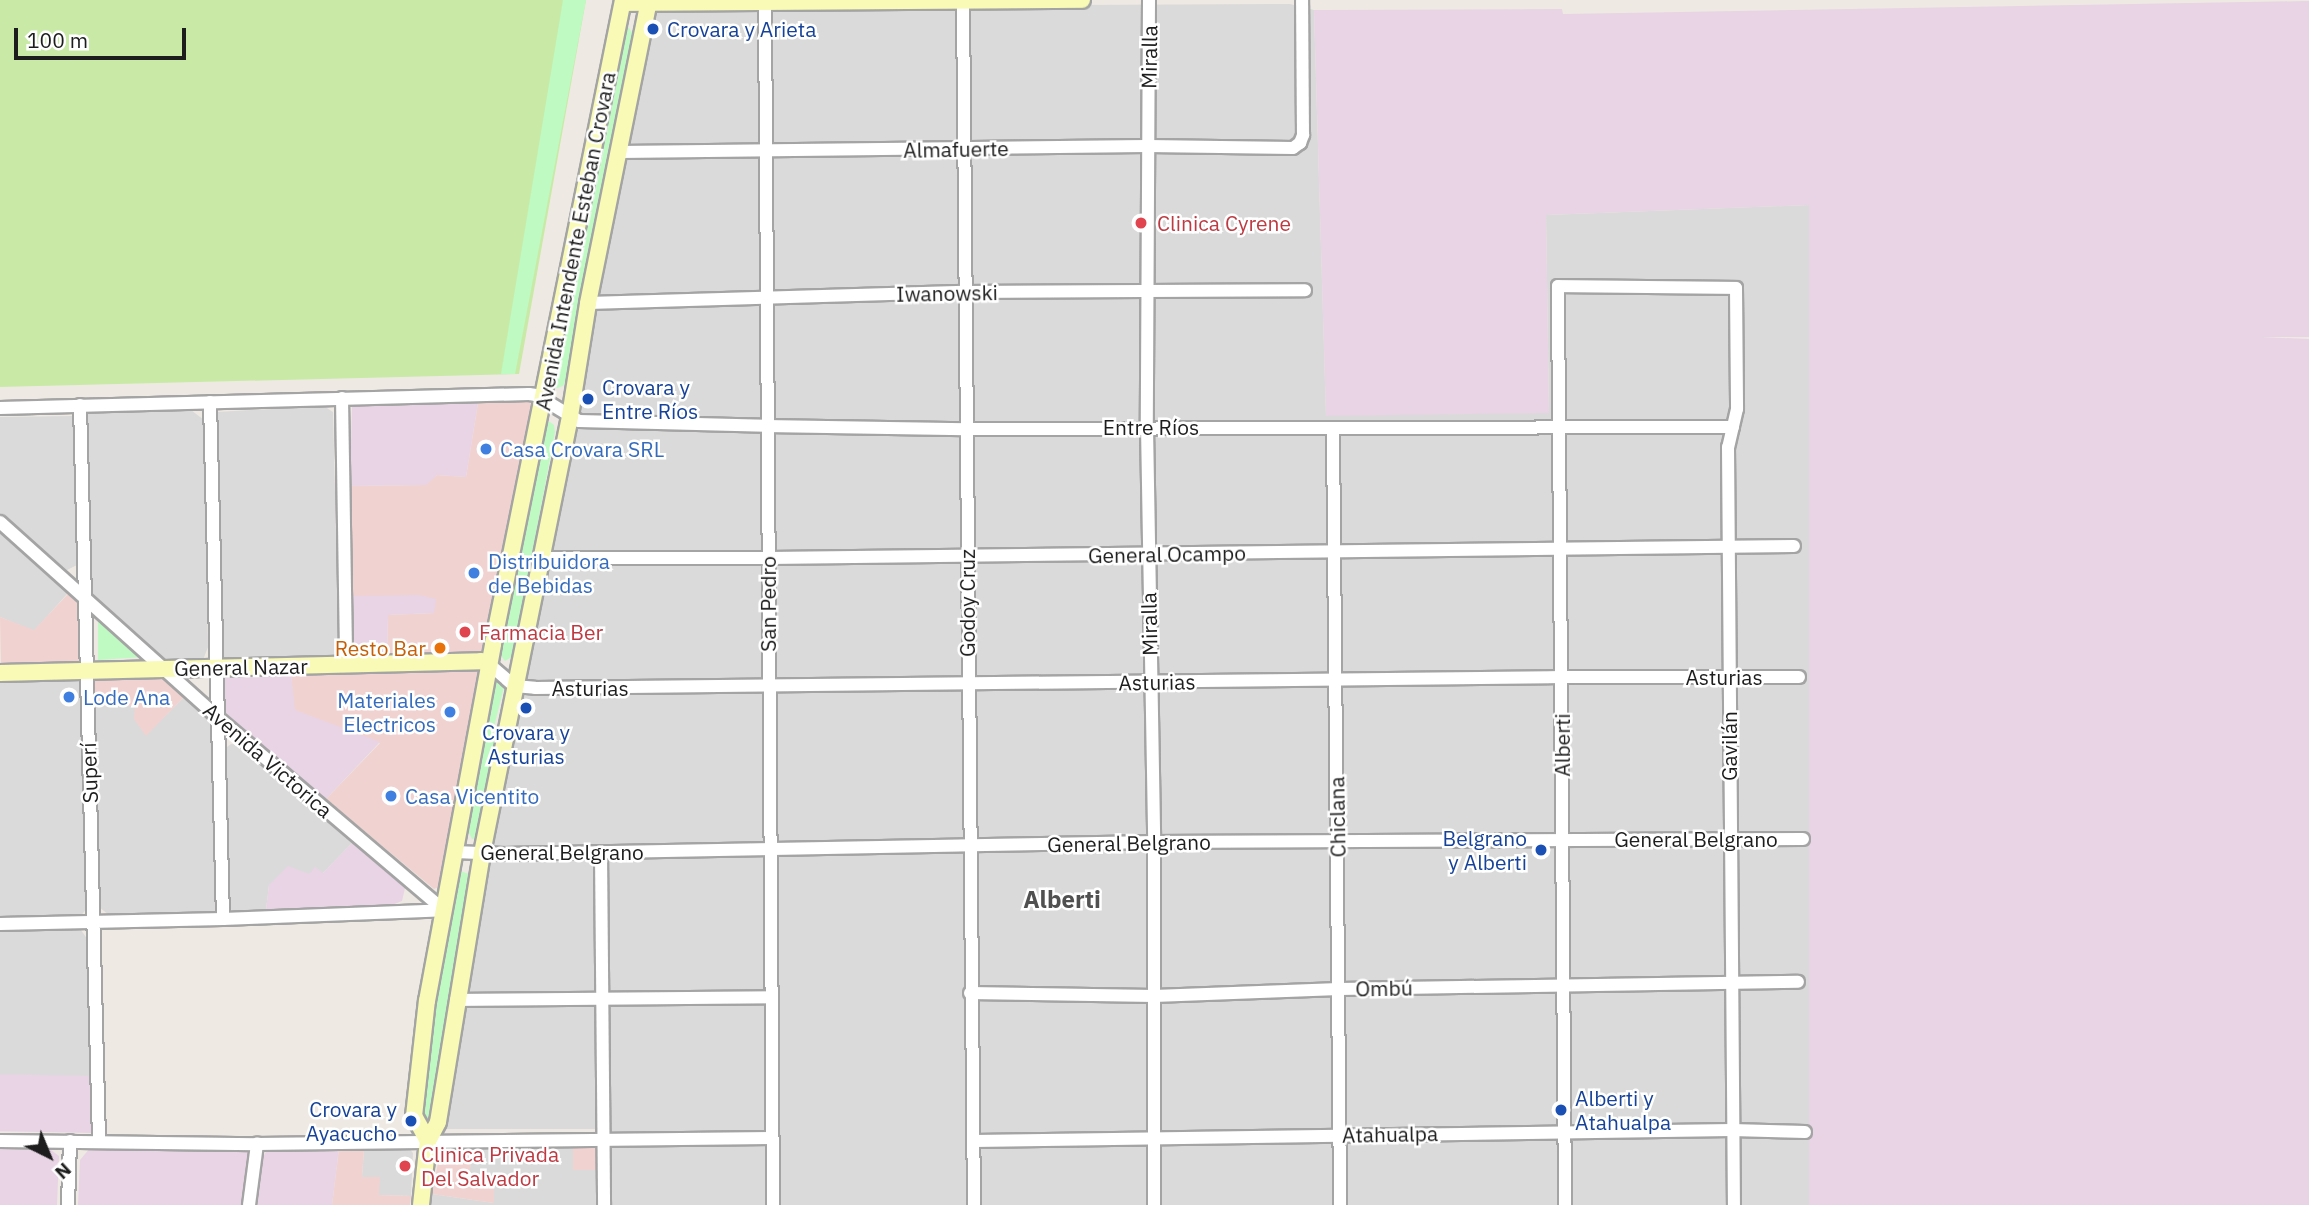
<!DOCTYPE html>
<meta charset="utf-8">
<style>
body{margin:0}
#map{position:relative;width:2309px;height:1205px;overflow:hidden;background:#eeeae3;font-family:"IBM Plex Sans",sans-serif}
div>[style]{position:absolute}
.residential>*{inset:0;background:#dbdada}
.commercial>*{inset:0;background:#f0d2d1}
.industrial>*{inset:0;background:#e8d4e4;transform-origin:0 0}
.grass>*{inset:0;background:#c9eaa7}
.park>*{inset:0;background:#befac2}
.roads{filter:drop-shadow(2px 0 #a4a4a4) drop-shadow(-2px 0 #a4a4a4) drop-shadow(0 2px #a4a4a4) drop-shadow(0 -2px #a4a4a4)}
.street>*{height:12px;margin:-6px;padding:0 6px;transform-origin:6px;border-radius:6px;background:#fff}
.secondary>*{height:16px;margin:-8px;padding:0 8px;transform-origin:8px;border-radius:8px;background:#f8fab5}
.dots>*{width:19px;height:19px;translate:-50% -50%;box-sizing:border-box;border:4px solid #fff;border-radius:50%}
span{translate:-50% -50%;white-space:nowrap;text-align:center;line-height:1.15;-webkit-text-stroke:5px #fff;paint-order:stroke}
.transit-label{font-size:21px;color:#164399}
.left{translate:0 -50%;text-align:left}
.right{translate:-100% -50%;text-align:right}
.street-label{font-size:21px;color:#1d1d1d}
.health-label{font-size:21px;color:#be3a42}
.shop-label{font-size:21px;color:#366cbe}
.food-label{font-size:21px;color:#c56008}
.quarter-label{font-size:24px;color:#505050;font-weight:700}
.north{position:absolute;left:14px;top:1121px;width:70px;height:70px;-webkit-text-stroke:5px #fff;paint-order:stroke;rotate:137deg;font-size:19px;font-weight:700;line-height:28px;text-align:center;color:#1d1d1d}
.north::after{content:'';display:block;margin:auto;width:24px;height:32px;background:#1d1d1d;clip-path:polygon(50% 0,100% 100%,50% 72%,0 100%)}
.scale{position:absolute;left:14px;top:28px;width:172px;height:32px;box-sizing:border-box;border:4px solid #1d1d1d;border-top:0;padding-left:9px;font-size:21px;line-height:24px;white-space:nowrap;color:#1d1d1d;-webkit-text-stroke:5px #fff;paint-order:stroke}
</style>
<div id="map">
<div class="residential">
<div style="clip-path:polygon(1290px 4px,1314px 10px,1326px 415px,1549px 412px,1546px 215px,1809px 205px,1809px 1205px,609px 1205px,608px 1129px,446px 1129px,442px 1125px,463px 986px,651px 15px,663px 7px)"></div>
<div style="clip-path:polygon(324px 406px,333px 412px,339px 649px,336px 655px,329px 659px,224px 660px,221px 652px,216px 412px)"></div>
<div style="clip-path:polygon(191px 410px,204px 420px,208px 647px,203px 660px,168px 662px,90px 594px,86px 415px,91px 412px)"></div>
<div style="clip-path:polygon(72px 416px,75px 419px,77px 565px,65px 571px,0 515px,0 417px)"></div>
<div style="clip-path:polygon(0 531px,68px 593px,34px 631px,0 617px)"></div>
<div style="clip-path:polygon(78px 678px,81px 681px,86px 909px,81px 916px,0 918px,0 679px)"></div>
<div style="clip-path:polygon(184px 697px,207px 717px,213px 727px,215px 911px,209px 916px,109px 915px,99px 907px,91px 705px,135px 706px,146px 735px)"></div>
<div style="clip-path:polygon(231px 744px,241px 745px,355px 840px,323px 873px,269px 885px,266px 910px,234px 912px,228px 907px,223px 750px)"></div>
<div style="clip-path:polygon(81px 930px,88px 940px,94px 1076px,0 1078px,0 932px)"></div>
<div style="clip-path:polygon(473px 1144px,573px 1145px,573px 1170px,597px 1170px,597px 1205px,431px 1205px,432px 1194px,494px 1203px,469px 1177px)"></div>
<div style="clip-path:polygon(407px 1146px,413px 1153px,411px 1196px,379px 1195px,362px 1177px,364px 1149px)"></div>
</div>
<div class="commercial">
<div style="clip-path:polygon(527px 400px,534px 407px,485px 650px,477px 656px,387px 657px,388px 615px,434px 613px,350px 596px,350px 486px,425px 485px,437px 475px,466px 477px,478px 403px)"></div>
<div style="clip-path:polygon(68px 594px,79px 605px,79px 661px,75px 665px,1px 668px,0 617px,34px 630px)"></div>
<div style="clip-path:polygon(478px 668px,480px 670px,441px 886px,434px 889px,326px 799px,380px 743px,294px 710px,291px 673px)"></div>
<div style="clip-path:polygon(159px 676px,184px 697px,146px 736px,134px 719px,135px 706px,91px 705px,94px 678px)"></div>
<div style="clip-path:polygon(473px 1144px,469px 1177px,494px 1180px,494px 1203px,432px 1194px,441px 1147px)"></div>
<div style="clip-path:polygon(573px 1145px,596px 1148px,597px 1170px,573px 1170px)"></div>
<div style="clip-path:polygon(339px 1148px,364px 1149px,362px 1177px,380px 1177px,379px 1195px,411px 1196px,410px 1205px,332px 1205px)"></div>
</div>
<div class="industrial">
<div style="clip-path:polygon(2309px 1px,2309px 337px,2261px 337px,2309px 339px,2309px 1205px,1809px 1205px,1809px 205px,1546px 215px,1549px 413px,1326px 416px,1314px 10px,1562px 9px,1563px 14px)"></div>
<div style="clip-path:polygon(478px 403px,466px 477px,437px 475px,426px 485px,350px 486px,352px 407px,357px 404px)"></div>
<div style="clip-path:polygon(419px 595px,436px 599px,434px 613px,388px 615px,387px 657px,351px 655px,350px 596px)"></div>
<div style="clip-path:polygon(291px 673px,295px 710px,380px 742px,326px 799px,222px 713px,220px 680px,224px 675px)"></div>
<div style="clip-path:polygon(355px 840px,406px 884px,402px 901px,392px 905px,266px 910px,269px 885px,288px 866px,309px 874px,315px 867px,323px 873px)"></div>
<div style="left:94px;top:1076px;width:57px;height:94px;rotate:91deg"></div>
<div style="clip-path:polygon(243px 1147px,251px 1155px,244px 1205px,78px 1205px,80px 1160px,90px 1148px)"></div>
<div style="clip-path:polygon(339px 1148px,332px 1205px,255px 1205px,260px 1162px,267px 1150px)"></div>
<div style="clip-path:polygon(0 1149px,51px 1150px,59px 1156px,57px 1205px,0 1205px)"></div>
</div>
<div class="grass">
<div style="clip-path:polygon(0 0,586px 0,519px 374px,0 387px)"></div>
</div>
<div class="park">
<div style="clip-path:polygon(563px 0,586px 0,515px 374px,501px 374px)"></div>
<div style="clip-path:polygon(627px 25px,633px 34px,566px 380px,563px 386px,557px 388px,552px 384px,622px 27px)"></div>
<div style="clip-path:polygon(550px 422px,554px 425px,555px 432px,513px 656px,505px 661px,499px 653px,541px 429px,544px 423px)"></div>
<div style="clip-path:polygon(98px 618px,143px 657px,98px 660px)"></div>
<div style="clip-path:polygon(496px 678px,503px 681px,504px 687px,493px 731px,495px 750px,479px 837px,472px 839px,466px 827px)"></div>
<div style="clip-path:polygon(460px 871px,469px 874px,470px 882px,448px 1000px,433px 1112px,431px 1118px,426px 1119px,422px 1116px,433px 1001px,457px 875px)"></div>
</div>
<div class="roads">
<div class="street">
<div style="left:963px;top:0;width:1205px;rotate:89.48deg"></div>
<div style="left:1149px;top:0;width:427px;rotate:90.3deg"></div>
<div style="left:1147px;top:427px;width:415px;rotate:89deg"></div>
<div style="left:1154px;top:842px;width:363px;rotate:90deg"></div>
<div style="left:765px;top:4px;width:1201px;rotate:89.62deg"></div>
<div style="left:619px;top:152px;width:529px;rotate:-0.65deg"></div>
<div style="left:1148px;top:146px;width:145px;rotate:0.8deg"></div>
<div style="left:1293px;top:148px;width:9px;rotate:-36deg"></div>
<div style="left:1300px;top:143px;width:9px;rotate:-69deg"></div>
<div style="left:1303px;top:135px;width:135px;rotate:-90.4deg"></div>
<div style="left:588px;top:303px;width:377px;rotate:-1.7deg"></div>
<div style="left:965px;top:292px;width:340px;rotate:-0.3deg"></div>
<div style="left:342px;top:398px;width:266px;rotate:89.1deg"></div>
<div style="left:210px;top:402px;width:517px;rotate:88.56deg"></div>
<div style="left:80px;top:405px;width:736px;rotate:88.52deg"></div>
<div style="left:0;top:408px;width:529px;rotate:-1.52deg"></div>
<div style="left:529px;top:394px;width:7px;rotate:8deg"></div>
<div style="left:536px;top:395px;width:50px;rotate:31.2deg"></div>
<div style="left:579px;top:421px;width:186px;rotate:1.5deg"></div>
<div style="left:765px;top:426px;width:201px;rotate:0.9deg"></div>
<div style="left:966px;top:429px;width:767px;rotate:-0.15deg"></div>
<div style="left:1333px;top:429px;width:776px;rotate:89.48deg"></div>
<div style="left:0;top:522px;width:292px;rotate:41.9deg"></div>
<div style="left:217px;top:717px;width:298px;rotate:40.4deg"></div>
<div style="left:540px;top:558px;width:228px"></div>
<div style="left:768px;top:558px;width:1026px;rotate:-0.67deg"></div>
<div style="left:489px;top:664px;width:33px;rotate:41deg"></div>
<div style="left:514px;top:686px;width:21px;rotate:5deg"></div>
<div style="left:535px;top:688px;width:1026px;rotate:-0.61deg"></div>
<div style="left:1561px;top:677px;width:238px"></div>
<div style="left:455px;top:852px;width:49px;rotate:2.3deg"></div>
<div style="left:504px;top:854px;width:650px;rotate:-1.06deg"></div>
<div style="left:1154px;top:842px;width:649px;rotate:-0.26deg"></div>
<div style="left:601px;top:852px;width:353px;rotate:89.5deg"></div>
<div style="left:0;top:924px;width:223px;rotate:-1.3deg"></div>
<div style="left:223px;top:919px;width:221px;rotate:-2.3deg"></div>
<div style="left:970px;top:993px;width:184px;rotate:0.9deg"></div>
<div style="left:1154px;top:996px;width:185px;rotate:-2.2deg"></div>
<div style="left:1339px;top:989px;width:459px;rotate:-0.9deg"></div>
<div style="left:456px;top:1000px;width:314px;rotate:-0.5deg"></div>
<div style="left:0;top:1141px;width:257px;rotate:0.7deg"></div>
<div style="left:257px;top:1144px;width:514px;rotate:-0.67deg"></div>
<div style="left:974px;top:1141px;width:758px;rotate:-0.83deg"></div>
<div style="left:1732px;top:1130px;width:73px;rotate:1.6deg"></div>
<div style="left:68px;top:1205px;width:64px;rotate:-88.2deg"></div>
<div style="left:249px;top:1205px;width:62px;rotate:-82.5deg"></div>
<div style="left:1565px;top:1205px;width:919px;rotate:-90.44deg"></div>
<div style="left:1558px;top:286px;width:178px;rotate:0.6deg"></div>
<div style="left:1736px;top:288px;width:121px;rotate:89.5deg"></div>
<div style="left:1737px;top:409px;width:39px;rotate:103deg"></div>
<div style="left:1728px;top:447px;width:758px;rotate:89.55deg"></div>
</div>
<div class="secondary">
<div style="left:623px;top:3px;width:459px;rotate:-0.4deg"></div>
<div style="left:0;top:673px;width:481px;rotate:-1.4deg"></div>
<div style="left:481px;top:661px;width:9px;rotate:21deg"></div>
<div style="left:428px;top:1141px;width:29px;rotate:-119deg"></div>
<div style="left:414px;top:1116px;width:116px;rotate:-83.6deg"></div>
<div style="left:427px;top:1001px;width:363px;rotate:-79.5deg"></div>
<div style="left:493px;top:644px;width:657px;rotate:-78.59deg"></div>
<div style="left:421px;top:1205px;width:64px;rotate:-83.8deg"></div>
<div style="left:428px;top:1141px;width:21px;rotate:-62deg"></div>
<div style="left:438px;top:1122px;width:273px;rotate:-80.7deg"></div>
<div style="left:482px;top:853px;width:446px;rotate:-78.6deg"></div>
<div style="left:570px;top:416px;width:114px;rotate:-80.9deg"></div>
<div style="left:588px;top:303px;width:309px;rotate:-78.6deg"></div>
</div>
</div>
<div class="dots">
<div style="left:653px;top:29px;background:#1a4fb4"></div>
<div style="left:1141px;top:223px;background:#e0444e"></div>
<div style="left:588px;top:399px;background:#1a4fb4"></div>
<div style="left:486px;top:449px;background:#3f7fe0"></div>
<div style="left:474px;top:573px;background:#3f7fe0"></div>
<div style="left:465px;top:632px;background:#e0444e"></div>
<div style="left:440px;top:648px;background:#e8710a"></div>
<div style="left:69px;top:697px;background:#3f7fe0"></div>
<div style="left:526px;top:708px;background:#1a4fb4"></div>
<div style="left:450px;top:712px;background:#3f7fe0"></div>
<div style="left:391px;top:796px;background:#3f7fe0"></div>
<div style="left:1541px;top:850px;background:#1a4fb4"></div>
<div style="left:1561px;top:1110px;background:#1a4fb4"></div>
<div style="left:411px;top:1121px;background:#1a4fb4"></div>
<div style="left:405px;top:1166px;background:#e0444e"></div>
</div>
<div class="transit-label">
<span class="left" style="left:667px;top:29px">Crovara y Arieta</span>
<span class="left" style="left:602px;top:399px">Crovara y<br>Entre Ríos</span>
<span style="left:526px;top:744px">Crovara y<br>Asturias</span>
<span class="right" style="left:1527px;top:850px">Belgrano<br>y Alberti</span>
<span class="left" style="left:1575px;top:1110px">Alberti y<br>Atahualpa</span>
<span class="right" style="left:397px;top:1121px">Crovara y<br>Ayacucho</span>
</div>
<div class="street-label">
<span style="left:1149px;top:57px;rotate:-89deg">Miralla</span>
<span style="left:956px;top:149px;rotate:-1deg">Almafuerte</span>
<span style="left:575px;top:241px;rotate:-79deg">Avenida Intendente Esteban Crovara</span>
<span style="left:947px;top:293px;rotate:-1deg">Iwanowski</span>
<span style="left:1151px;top:427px">Entre Ríos</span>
<span style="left:1167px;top:554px;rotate:-1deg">General Ocampo</span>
<span style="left:967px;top:603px;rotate:-90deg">Godoy Cruz</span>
<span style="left:768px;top:604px;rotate:-90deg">San Pedro</span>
<span style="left:1149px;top:624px;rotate:-91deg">Miralla</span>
<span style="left:241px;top:667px;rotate:-1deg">General Nazar</span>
<span style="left:1724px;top:677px">Asturias</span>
<span style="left:1157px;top:682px;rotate:-1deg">Asturias</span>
<span style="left:590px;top:688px">Asturias</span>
<span style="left:1562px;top:745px;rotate:-90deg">Alberti</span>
<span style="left:1729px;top:746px;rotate:-90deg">Gavilán</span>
<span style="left:268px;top:760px;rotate:41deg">Avenida Victorica</span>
<span style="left:89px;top:773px;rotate:-92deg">Superí</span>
<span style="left:1337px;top:817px;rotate:-91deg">Chiclana</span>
<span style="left:1696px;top:839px">General Belgrano</span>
<span style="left:1129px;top:843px;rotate:-1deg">General Belgrano</span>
<span style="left:562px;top:852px">General Belgrano</span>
<span style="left:1384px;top:988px;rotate:-1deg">Ombú</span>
<span style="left:1390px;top:1134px;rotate:-1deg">Atahualpa</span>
</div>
<div class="health-label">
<span class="left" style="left:1157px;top:223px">Clinica Cyrene</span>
<span class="left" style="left:479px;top:632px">Farmacia Ber</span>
<span class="left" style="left:421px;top:1166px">Clinica Privada<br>Del Salvador</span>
</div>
<div class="shop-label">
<span class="left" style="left:500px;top:449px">Casa Crovara SRL</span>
<span class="left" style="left:488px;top:573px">Distribuidora<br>de Bebidas</span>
<span class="left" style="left:83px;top:697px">Lode Ana</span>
<span class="right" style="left:436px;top:712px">Materiales<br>Electricos</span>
<span class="left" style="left:405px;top:796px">Casa Vicentito</span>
</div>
<div class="food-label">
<span class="right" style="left:426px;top:648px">Resto Bar</span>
</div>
<div class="quarter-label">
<span style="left:1062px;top:900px">Alberti</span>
</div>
<div class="north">N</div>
<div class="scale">100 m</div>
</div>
